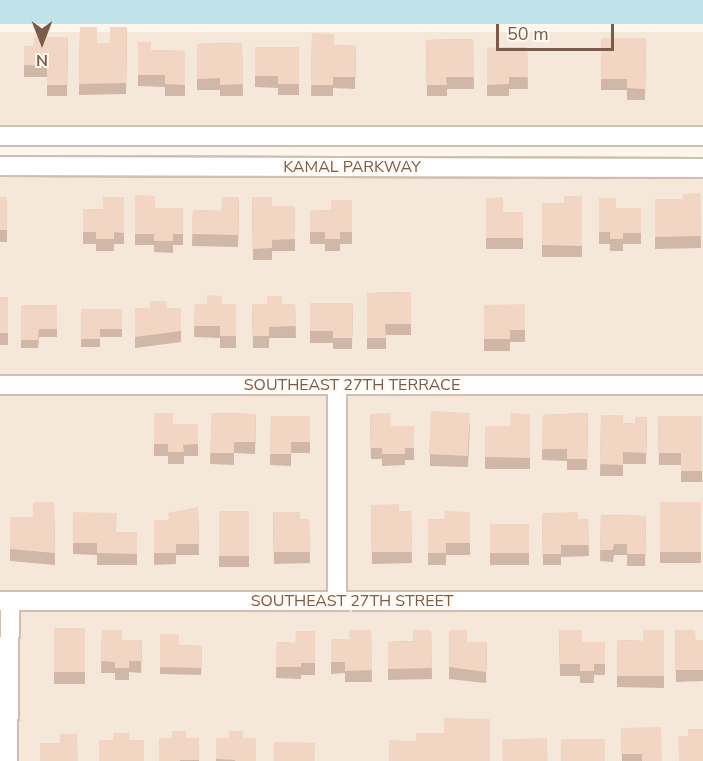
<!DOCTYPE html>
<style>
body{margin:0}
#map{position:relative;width:703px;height:761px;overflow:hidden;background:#fdf6ec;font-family:"Nunito Sans",sans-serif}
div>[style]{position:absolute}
.residential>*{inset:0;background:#f5e8da;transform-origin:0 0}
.water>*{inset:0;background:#bfe3e8;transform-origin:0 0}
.roads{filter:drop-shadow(2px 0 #d1beb0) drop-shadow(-2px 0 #d1beb0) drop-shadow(0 2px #d1beb0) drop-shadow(0 -2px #d1beb0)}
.minor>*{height:18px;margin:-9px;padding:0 9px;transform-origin:9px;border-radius:9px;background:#fff}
.wall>*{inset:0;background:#d1b7a8;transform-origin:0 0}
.building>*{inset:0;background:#f3d5c3;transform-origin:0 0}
span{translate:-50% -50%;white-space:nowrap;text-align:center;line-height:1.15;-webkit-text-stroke:6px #fffaf3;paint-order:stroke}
.street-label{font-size:16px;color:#7a5c4d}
.north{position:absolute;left:12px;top:12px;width:60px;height:60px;-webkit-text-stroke:4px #fffaf3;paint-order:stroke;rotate:180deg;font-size:16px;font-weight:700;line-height:24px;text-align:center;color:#7a5c4d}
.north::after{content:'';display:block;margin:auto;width:21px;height:27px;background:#7a5c4d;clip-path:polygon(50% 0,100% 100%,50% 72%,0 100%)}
.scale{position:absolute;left:496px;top:24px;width:118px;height:27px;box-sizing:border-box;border:3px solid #7a5c4d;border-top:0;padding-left:8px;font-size:18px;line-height:21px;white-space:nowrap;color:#7a5c4d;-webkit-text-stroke:4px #fffaf3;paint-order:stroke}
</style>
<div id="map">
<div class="residential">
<div style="left:0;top:32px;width:703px;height:95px"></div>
<div style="left:0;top:175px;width:703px;height:586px"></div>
</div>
<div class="water">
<div style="left:0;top:0;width:703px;height:24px"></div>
</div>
<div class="roads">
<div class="minor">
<div style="left:0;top:136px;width:703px"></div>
<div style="left:0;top:166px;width:703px;rotate:0.16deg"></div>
<div style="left:0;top:385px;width:703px"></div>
<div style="left:337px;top:385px;width:216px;rotate:90deg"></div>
<div style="left:0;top:601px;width:703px"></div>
<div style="left:8px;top:761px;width:160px;rotate:-89.3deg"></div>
</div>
</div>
<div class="wall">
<div style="clip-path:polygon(80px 27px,97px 43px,110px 43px,127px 27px,126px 94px,79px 95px)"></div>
<div style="clip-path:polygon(312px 33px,334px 45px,356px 46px,355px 89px,333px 88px,333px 96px,311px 96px)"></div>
<div style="clip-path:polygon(68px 37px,67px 96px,47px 96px,47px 77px,24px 77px,24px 46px,33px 47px)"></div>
<div style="clip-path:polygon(646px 38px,645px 100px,627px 100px,627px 90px,601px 90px,601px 79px)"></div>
<div style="clip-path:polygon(473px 39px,474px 89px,447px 89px,447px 96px,427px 96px,426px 40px)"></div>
<div style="clip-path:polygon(138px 42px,151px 50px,185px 51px,185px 96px,165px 96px,165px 87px,138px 86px)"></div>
<div style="clip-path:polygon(242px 43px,243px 96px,220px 96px,220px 90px,197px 90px,197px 44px)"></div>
<div style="clip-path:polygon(255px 47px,299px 47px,299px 95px,278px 95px,278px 88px,255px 87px)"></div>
<div style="clip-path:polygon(527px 47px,528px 89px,509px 89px,509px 96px,487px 96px,487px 48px)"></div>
<div style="clip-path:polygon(700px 193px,701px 248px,655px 249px,655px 199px,683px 199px)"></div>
<div style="clip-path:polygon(135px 195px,155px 208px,183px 208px,183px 245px,173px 245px,173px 253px,154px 252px,154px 245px,135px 245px)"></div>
<div style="clip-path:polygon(582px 196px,582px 257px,542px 257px,542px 203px,564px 203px)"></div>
<div style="left:0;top:197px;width:7px;height:45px"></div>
<div style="clip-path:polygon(124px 197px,124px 244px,114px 244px,114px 251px,96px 251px,96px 244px,83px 244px,83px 209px,103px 209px)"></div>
<div style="clip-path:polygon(239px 197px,238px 247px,192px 246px,193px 210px,221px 211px)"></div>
<div style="clip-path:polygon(252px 197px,272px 206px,295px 206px,295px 251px,272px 251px,272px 260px,253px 260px)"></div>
<div style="clip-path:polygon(486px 198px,503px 212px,523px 212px,523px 249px,486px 249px)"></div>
<div style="clip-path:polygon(599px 198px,616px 208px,641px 208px,641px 244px,623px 244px,623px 251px,610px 251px,610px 244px,599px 244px)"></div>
<div style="clip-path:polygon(352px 200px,352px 244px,340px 244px,340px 251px,325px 251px,325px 244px,310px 244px,310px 211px,331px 210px)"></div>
<div style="clip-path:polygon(411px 292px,411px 335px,386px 335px,386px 349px,367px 349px,367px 293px)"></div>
<div style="left:0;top:297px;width:8px;height:48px"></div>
<div style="clip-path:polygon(310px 303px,353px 303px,352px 349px,333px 349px,333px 343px,310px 343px)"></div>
<div style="clip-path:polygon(195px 304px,236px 304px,236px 348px,220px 348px,220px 338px,194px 337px)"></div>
<div style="clip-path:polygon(252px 304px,295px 304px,296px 338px,269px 338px,269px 348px,253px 348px)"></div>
<div style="clip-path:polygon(21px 305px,57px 305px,57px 337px,39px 337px,38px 348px,21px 348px)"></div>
<div style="clip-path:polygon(484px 305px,525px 330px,525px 342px,510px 342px,510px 351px,484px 351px)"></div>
<div style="clip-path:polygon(135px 308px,181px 308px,181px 342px,135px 348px)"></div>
<div style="clip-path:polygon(81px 309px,122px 309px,122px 337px,100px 337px,100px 347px,81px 347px)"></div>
<div style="clip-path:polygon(154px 413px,173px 424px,198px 424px,198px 456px,184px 456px,184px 464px,168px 464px,168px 456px,154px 456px)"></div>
<div style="clip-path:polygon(212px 413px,256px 414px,255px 454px,234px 453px,234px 465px,210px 464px)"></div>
<div style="clip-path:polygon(588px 413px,587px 470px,567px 470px,567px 461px,542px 460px,543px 415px)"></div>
<div style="clip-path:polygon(370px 414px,391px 426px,414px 426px,414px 460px,405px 460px,405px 465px,382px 466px,382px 459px,371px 459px)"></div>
<div style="clip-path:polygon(530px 414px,530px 469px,485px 469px,485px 426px,510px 426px)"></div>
<div style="clip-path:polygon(601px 415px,623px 423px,635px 424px,647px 417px,646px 464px,623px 464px,623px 476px,600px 476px)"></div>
<div style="clip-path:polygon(271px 416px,310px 416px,310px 453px,291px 453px,291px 466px,270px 465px)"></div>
<div style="clip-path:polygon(658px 416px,702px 416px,702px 482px,681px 482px,681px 465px,659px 465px)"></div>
<div style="clip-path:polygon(470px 424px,468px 467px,430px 466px,430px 454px)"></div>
<div style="clip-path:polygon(54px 502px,55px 565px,10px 561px,10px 517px,33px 517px)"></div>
<div style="left:701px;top:502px;width:61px;height:41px;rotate:90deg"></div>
<div style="clip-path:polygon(371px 505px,399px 511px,411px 511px,412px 563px,372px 564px)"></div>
<div style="clip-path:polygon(198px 507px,199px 555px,176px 555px,176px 564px,154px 565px,154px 520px,168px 520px)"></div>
<div style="left:219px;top:511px;width:30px;height:56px"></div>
<div style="clip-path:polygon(73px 512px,117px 532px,137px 532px,137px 565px,97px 565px,97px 555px,73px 554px)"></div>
<div style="clip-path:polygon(273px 512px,300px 519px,309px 519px,310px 563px,274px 564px)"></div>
<div style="clip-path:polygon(470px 512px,470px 555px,446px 555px,446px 565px,428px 565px,428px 519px,444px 519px)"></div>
<div style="clip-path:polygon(542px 513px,578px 519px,588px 519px,589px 556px,561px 557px,561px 565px,543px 565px)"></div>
<div style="clip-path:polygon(601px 515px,646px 516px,645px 566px,627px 566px,627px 555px,614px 555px,613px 562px,600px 561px)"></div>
<div style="left:490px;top:524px;width:39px;height:41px"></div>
<div style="left:54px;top:628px;width:31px;height:56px"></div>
<div style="clip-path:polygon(102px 630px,122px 640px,142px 640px,141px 673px,129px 672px,129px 680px,115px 680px,115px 673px,101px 673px)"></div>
<div style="clip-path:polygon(371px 630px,372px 682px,345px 682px,345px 673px,331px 674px,331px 639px,349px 639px)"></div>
<div style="clip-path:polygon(431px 630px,432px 679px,388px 680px,388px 642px,413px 641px)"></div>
<div style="clip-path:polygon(449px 630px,467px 642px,487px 642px,486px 683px,449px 679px)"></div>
<div style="clip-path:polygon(559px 630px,582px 642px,605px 642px,605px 675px,594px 675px,594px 683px,580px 683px,580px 676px,560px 676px)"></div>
<div style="clip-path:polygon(664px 630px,664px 688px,617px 687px,617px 640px,643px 641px)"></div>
<div style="clip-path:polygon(675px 630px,696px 640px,703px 640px,703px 681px,676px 682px)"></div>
<div style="clip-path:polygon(315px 631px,315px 675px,301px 675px,301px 679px,276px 678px,277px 642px,295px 643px)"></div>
<div style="clip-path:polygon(160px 634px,179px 645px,202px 646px,201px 675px,160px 674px)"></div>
<div style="clip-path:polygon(621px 728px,662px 761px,622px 761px)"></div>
<div style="clip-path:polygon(186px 738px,199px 738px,199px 761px,159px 761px)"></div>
<div style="clip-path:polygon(216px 738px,243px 738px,256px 761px,216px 761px)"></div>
</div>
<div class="building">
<div style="clip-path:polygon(80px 27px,97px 27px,97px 43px,110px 43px,110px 27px,127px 27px,126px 83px,79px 84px)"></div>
<div style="clip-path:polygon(312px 33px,334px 34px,334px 45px,356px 46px,355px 77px,333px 77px,333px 85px,311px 85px)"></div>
<div style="clip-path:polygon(34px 37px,68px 37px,67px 85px,47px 85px,47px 66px,24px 65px,24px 46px,33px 47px)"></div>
<div style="clip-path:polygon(601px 38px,646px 38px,645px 89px,627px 88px,627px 79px,601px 79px)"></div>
<div style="clip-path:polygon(473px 39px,474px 77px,446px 77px,447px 85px,427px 85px,426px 40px)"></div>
<div style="clip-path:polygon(138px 42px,151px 42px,151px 50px,185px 51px,185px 85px,165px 84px,165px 75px,138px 75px)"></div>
<div style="clip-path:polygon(242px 43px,243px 84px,220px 85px,220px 78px,197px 79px,197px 44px)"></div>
<div style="clip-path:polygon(255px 47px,299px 47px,299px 84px,278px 84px,278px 76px,255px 76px)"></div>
<div style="clip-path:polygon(527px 47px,528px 77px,509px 77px,509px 84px,487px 85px,487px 48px)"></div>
<div style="clip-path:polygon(700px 193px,701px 236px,655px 237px,655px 199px,683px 199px,683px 194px)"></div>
<div style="clip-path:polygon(135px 195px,155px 196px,155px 208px,183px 208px,183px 234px,173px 234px,173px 241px,154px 241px,154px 234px,135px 234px)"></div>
<div style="clip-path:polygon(564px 196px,582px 196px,582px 246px,542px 245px,542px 203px,564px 203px)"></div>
<div style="left:0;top:197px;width:7px;height:33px"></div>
<div style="clip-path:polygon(103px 197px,124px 197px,124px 233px,114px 232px,114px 239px,96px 239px,96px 232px,83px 232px,83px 209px,103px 209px)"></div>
<div style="clip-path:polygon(222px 197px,239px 197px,238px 235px,192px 234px,193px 210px,221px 211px)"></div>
<div style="clip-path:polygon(252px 197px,272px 197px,272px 206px,295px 206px,295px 239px,272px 240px,272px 248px,253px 249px)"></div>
<div style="clip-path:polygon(503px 197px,503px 212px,523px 212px,523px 238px,486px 238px,486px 198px)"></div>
<div style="clip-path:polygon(599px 198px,616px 198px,616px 208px,641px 208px,641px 233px,623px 233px,623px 239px,610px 239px,610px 232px,599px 232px)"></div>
<div style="clip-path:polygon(331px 200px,352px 200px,352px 232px,340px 232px,340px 239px,325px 239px,325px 232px,310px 232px,310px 211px,331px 210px)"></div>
<div style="clip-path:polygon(411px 292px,411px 324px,385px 324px,386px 338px,367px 338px,367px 293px)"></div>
<div style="clip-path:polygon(207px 295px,222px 296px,222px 304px,236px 304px,236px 336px,220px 336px,220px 326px,194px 326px,195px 304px,207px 304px)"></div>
<div style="clip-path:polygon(267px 296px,282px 296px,282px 304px,295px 304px,296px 326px,269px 327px,269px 336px,253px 336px,252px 304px,267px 304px)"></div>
<div style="left:0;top:297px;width:8px;height:36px"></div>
<div style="clip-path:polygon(150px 301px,166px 301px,167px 308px,181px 308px,181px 331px,135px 337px,135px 308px,150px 308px)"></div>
<div style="clip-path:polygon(310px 303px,353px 303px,352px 338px,333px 338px,333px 331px,310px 331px)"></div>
<div style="clip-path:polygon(525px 304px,525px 330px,510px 330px,510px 339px,484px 339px,484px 305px)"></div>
<div style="clip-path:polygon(21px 305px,57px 305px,57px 329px,39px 329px,38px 340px,21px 340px)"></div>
<div style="clip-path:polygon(81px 309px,122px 309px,122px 329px,100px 329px,100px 339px,81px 339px)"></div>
<div style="left:431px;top:411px;width:39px;height:43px;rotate:3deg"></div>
<div style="clip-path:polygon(154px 413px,173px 413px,173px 424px,198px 424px,198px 444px,183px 445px,184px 452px,168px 452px,168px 444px,154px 444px)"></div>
<div style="clip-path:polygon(212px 413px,256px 414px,255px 442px,234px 442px,234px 453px,210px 453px)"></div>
<div style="clip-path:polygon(390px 413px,391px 426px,414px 426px,414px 448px,405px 448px,405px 454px,382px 454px,382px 448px,371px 448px,370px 414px)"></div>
<div style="clip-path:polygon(511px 413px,530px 414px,530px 458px,485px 457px,485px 426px,510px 426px)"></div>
<div style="clip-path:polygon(588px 413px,587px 459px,567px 459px,567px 449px,542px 449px,543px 415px)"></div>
<div style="clip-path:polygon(601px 415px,623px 415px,623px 423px,635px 424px,635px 417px,647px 417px,646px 453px,623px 452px,623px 465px,600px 464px)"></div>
<div style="clip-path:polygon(271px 416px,310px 416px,310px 442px,291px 442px,291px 454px,270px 454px)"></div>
<div style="clip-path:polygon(658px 416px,702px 416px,702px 471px,681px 471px,681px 453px,659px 453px)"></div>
<div style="clip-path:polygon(33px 502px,54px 502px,55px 553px,10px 549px,10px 517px,33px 517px)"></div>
<div style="left:701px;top:502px;width:50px;height:41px;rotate:90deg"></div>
<div style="clip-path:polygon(399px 504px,399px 511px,411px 511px,412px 552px,372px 552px,371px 505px)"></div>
<div style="clip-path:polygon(198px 507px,199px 544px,176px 544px,176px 553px,154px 553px,154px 520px,169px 520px,168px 513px)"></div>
<div style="left:219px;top:511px;width:30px;height:45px"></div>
<div style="clip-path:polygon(445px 511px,470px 512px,470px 543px,446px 543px,446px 553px,428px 553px,428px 519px,444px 519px)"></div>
<div style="clip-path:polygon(73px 512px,117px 513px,116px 532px,137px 532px,137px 554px,97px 553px,97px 543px,73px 543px)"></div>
<div style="clip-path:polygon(273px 512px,300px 512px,300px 519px,309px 519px,310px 552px,274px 552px)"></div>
<div style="clip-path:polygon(578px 512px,578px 519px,588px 519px,589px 545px,561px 545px,561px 554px,543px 554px,542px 513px)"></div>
<div style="clip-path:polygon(601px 515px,646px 516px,645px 554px,627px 554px,627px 544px,614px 544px,613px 550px,600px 550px)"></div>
<div style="left:490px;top:524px;width:39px;height:29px"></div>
<div style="left:54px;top:628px;width:31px;height:44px"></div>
<div style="clip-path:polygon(102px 630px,122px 630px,122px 640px,142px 640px,141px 661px,129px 661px,129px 668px,115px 668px,115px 662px,101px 661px)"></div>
<div style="clip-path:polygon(349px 630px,371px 630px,372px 670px,345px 671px,345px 662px,331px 662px,331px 639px,350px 639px)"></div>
<div style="clip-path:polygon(413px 630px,431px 630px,432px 668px,388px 669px,388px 642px,413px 641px)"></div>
<div style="clip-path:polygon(449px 630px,467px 630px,467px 642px,487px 642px,486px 672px,449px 667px)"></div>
<div style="clip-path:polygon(559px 630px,582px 630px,582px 642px,605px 642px,605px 664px,594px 664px,594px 671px,580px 671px,580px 664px,560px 664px)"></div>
<div style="clip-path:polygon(643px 630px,664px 630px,664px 676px,617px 676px,617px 640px,643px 641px)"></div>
<div style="clip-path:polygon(675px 630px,695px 630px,696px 640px,703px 640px,703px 670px,676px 670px)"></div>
<div style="clip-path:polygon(296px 631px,315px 631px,315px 663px,301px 663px,301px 667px,276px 667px,277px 642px,295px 643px)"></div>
<div style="clip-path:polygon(160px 634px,179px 634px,179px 645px,202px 646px,201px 668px,160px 667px)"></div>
<div style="clip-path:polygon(444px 718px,490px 719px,490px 761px,389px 761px,389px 740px,416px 741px,416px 733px,444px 733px)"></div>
<div style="clip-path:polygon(661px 727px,662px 761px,642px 761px,642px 754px,622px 754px,621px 728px)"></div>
<div style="clip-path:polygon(688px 729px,703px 729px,703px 761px,679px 761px,678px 736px,688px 736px)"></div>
<div style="clip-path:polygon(172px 731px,186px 731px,186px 738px,199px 738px,199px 760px,180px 760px,180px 761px,159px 761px,159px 738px,172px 738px)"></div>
<div style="clip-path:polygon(229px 731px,243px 731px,243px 738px,256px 738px,256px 761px,235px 761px,235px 760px,216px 759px,216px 738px,229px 738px)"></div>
<div style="clip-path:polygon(113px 733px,129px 733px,129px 740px,144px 740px,144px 761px,99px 761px,99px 740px,113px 740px)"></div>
<div style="clip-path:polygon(60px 734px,77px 734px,78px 761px,40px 761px,40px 743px,60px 743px)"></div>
<div style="left:547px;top:738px;width:23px;height:45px;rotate:88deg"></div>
<div style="left:561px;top:739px;width:44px;height:22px"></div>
<div style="left:274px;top:742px;width:41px;height:19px;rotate:1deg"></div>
</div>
<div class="street-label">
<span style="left:352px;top:167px">KAMAL PARKWAY</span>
<span style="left:352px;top:385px">SOUTHEAST 27TH TERRACE</span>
<span style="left:352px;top:601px">SOUTHEAST 27TH STREET</span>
</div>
<div class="north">N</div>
<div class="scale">50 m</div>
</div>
